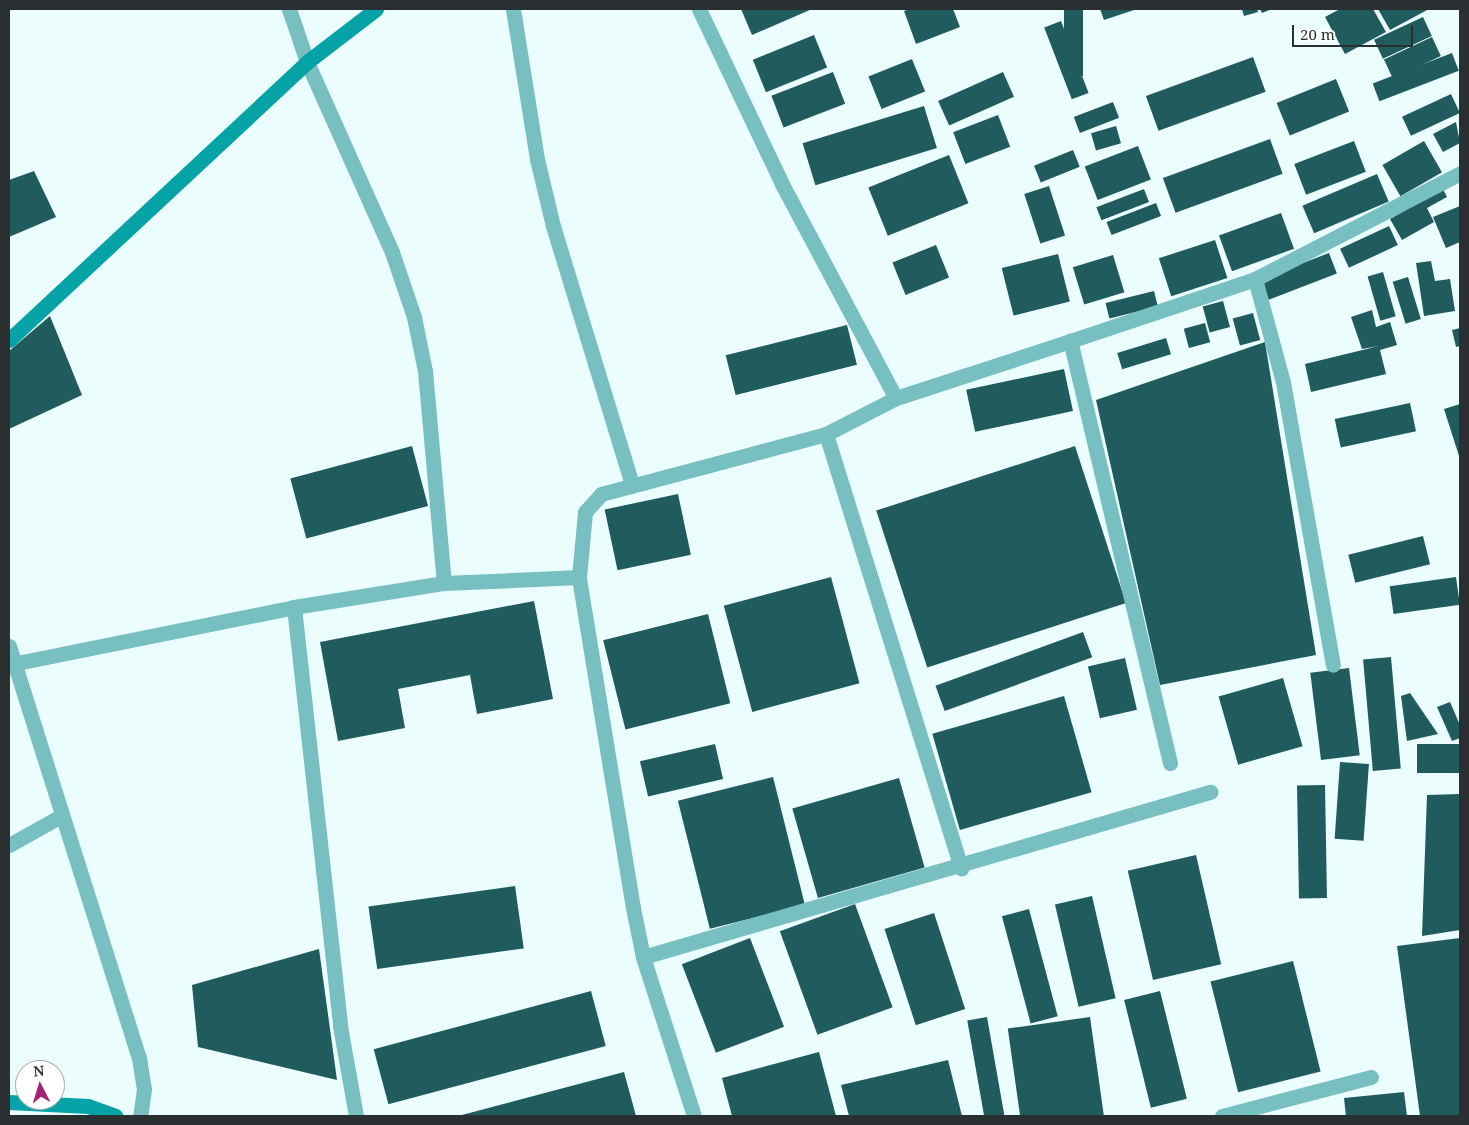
<!DOCTYPE html>
<style>
body{margin:0}
#map{position:relative;width:1469px;height:1125px;overflow:hidden;background:#ebfdfd;font-family:"Noto Serif",serif}
div>[style]{position:absolute}
.building>*{inset:0;background:#205b5d;transform-origin:0 0}
.street>*{height:15px;margin:-7.5px;padding:0 7.5px;transform-origin:7.5px;border-radius:7.5px;background:#77bfc1}
.secondary>*{height:15px;margin:-7.5px;padding:0 7.5px;transform-origin:7.5px;border-radius:7.5px;background:#05a2a6}
span{translate:-50% -50%;white-space:nowrap;text-align:center;line-height:1.15;-webkit-text-stroke:5px #fff;paint-order:stroke}
.frame{position:absolute;inset:0;border:10px solid #2a3031;pointer-events:none}
.north{position:absolute;left:15px;top:1060px;width:50px;height:50px;box-sizing:border-box;background:#fff;border:1px solid #aaacad;border-radius:50%;rotate:355deg;font-size:14px;font-weight:700;line-height:20px;text-align:center;color:#2a3031}
.north::after{content:'';display:block;margin:auto;width:18px;height:22px;background:#a32272;clip-path:polygon(50% 0,100% 100%,50% 72%,0 100%)}
.scale{position:absolute;left:1292px;top:25px;width:121px;height:22px;box-sizing:border-box;border:2px solid #2a3031;border-top:0;padding-left:6px;font-size:15px;line-height:18px;white-space:nowrap;color:#2a3031;-webkit-text-stroke:4px #fff;paint-order:stroke}
</style>
<div id="map">
<div class="building">
<div style="clip-path:polygon(741px 9px,812px 9px,752px 35px)"></div>
<div style="clip-path:polygon(910px 9px,953px 9px,960px 27px,916px 44px,904px 11px)"></div>
<div style="left:1064px;top:9px;width:19px;height:67px"></div>
<div style="clip-path:polygon(1100px 9px,1137px 9px,1104px 20px)"></div>
<div style="clip-path:polygon(1242px 9px,1257px 9px,1258px 12px,1244px 16px)"></div>
<div style="clip-path:polygon(1260px 9px,1272px 9px,1262px 13px)"></div>
<div style="clip-path:polygon(1340px 9px,1373px 9px,1386px 32px,1345px 54px,1325px 17px)"></div>
<div style="clip-path:polygon(1378px 9px,1429px 9px,1390px 30px)"></div>
<div style="left:1423px;top:17px;width:21px;height:54px;rotate:65deg"></div>
<div style="left:1061px;top:21px;width:77px;height:18px;rotate:69deg"></div>
<div style="left:814px;top:35px;width:35px;height:66px;rotate:68deg"></div>
<div style="left:1432px;top:37px;width:21px;height:53px;rotate:65deg"></div>
<div style="left:1452px;top:53px;width:19px;height:85px;rotate:69deg"></div>
<div style="left:1253px;top:57px;width:37px;height:114px;rotate:70deg"></div>
<div style="left:912px;top:59px;width:35px;height:47px;rotate:68deg"></div>
<div style="left:833px;top:72px;width:34px;height:66px;rotate:69deg"></div>
<div style="left:1003px;top:72px;width:27px;height:71px;rotate:66deg"></div>
<div style="left:1336px;top:79px;width:35px;height:64px;rotate:68deg"></div>
<div style="left:1451px;top:94px;width:21px;height:54px;rotate:65deg"></div>
<div style="left:1113px;top:102px;width:17px;height:42px;rotate:69deg"></div>
<div style="left:924px;top:106px;width:44px;height:127px;rotate:73deg"></div>
<div style="left:998px;top:115px;width:34px;height:48px;rotate:69deg"></div>
<div style="clip-path:polygon(1456px 122px,1460px 143px,1443px 152px,1433px 134px)"></div>
<div style="left:1116px;top:126px;width:18px;height:26px;rotate:74deg"></div>
<div style="left:1270px;top:139px;width:37px;height:114px;rotate:70deg"></div>
<div style="left:1354px;top:141px;width:33px;height:64px;rotate:69deg"></div>
<div style="left:1424px;top:141px;width:36px;height:48px;rotate:60deg"></div>
<div style="left:1138px;top:146px;width:36px;height:57px;rotate:69deg"></div>
<div style="left:1073px;top:150px;width:18px;height:42px;rotate:68deg"></div>
<div style="left:949px;top:155px;width:52px;height:87px;rotate:68deg"></div>
<div style="clip-path:polygon(34px 171px,56px 217px,9px 237px,9px 180px)"></div>
<div style="left:1377px;top:174px;width:30px;height:81px;rotate:67deg"></div>
<div style="left:1049px;top:186px;width:52px;height:26px;rotate:72deg"></div>
<div style="left:1144px;top:189px;width:14px;height:51px;rotate:69deg"></div>
<div style="clip-path:polygon(1443px 189px,1447px 197px,1427px 208px,1434px 222px,1402px 240px,1390px 219px)"></div>
<div style="left:1156px;top:203px;width:14px;height:53px;rotate:69deg"></div>
<div style="clip-path:polygon(1460px 206px,1460px 242px,1446px 248px,1433px 217px)"></div>
<div style="left:1281px;top:213px;width:38px;height:66px;rotate:70deg"></div>
<div style="left:1389px;top:226px;width:21px;height:54px;rotate:65deg"></div>
<div style="left:1215px;top:240px;width:40px;height:59px;rotate:72deg"></div>
<div style="left:936px;top:245px;width:35px;height:47px;rotate:68deg"></div>
<div style="left:1329px;top:253px;width:22px;height:73px;rotate:69deg"></div>
<div style="left:1058px;top:254px;width:49px;height:58px;rotate:76deg"></div>
<div style="left:1113px;top:255px;width:39px;height:42px;rotate:73deg"></div>
<div style="clip-path:polygon(1431px 261px,1435px 281px,1450px 279px,1455px 311px,1424px 316px,1416px 263px)"></div>
<div style="left:1383px;top:272px;width:46px;height:16px;rotate:74deg"></div>
<div style="left:1408px;top:277px;width:44px;height:16px;rotate:73deg"></div>
<div style="left:1154px;top:291px;width:16px;height:50px;rotate:76deg"></div>
<div style="left:1223px;top:301px;width:27px;height:21px;rotate:75deg"></div>
<div style="clip-path:polygon(1372px 310px,1376px 327px,1390px 322px,1397px 345px,1380px 350px,1386px 374px,1311px 392px,1305px 364px,1379px 346px,1362px 349px,1351px 317px)"></div>
<div style="left:1253px;top:313px;width:28px;height:21px;rotate:75deg"></div>
<div style="clip-path:polygon(50px 316px,82px 395px,9px 429px,9px 351px)"></div>
<div style="left:1205px;top:323px;width:20px;height:22px;rotate:75deg"></div>
<div style="left:847px;top:325px;width:41px;height:125px;rotate:76deg"></div>
<div style="clip-path:polygon(1460px 328px,1460px 346px,1456px 347px,1452px 330px)"></div>
<div style="left:1166px;top:338px;width:17px;height:51px;rotate:73deg"></div>
<div style="clip-path:polygon(1265px 342px,1316px 655px,1160px 685px,1096px 400px)"></div>
<div style="left:1064px;top:369px;width:43px;height:100px;rotate:78deg"></div>
<div style="left:1410px;top:403px;width:29px;height:77px;rotate:78deg"></div>
<div style="clip-path:polygon(1460px 404px,1460px 459px,1444px 409px)"></div>
<div style="left:412px;top:446px;width:62px;height:126px;rotate:75deg"></div>
<div style="left:1075px;top:446px;width:165px;height:209px;rotate:72deg"></div>
<div style="left:678px;top:494px;width:62px;height:75px;rotate:78deg"></div>
<div style="left:1423px;top:536px;width:29px;height:77px;rotate:76deg"></div>
<div style="left:831px;top:577px;width:110px;height:111px;rotate:75deg"></div>
<div style="left:1456px;top:577px;width:28px;height:67px;rotate:82deg"></div>
<div style="clip-path:polygon(534px 601px,553px 699px,477px 714px,470px 675px,398px 689px,405px 728px,338px 741px,320px 642px)"></div>
<div style="left:708px;top:614px;width:92px;height:108px;rotate:76deg"></div>
<div style="left:1083px;top:632px;width:27px;height:157px;rotate:70deg"></div>
<div style="left:1391px;top:657px;width:112px;height:28px;rotate:85deg"></div>
<div style="left:1125px;top:658px;width:53px;height:38px;rotate:77deg"></div>
<div style="left:1349px;top:668px;width:88px;height:39px;rotate:83deg"></div>
<div style="left:1283px;top:678px;width:71px;height:67px;rotate:74deg"></div>
<div style="clip-path:polygon(1410px 693px,1438px 734px,1407px 741px,1401px 696px)"></div>
<div style="left:1064px;top:696px;width:100px;height:137px;rotate:74deg"></div>
<div style="clip-path:polygon(1450px 702px,1460px 725px,1460px 738px,1452px 741px,1437px 707px)"></div>
<div style="left:715px;top:744px;width:36px;height:77px;rotate:77deg"></div>
<div style="left:1460px;top:744px;width:29px;height:43px;rotate:90deg"></div>
<div style="left:1340px;top:762px;width:29px;height:77px;rotate:4deg"></div>
<div style="left:773px;top:777px;width:132px;height:98px;rotate:76deg"></div>
<div style="left:899px;top:778px;width:93px;height:111px;rotate:74deg"></div>
<div style="left:1325px;top:785px;width:113px;height:28px;rotate:89deg"></div>
<div style="clip-path:polygon(1460px 794px,1460px 930px,1422px 936px,1427px 795px)"></div>
<div style="left:1196px;top:855px;width:112px;height:70px;rotate:77deg"></div>
<div style="left:515px;top:886px;width:63px;height:148px;rotate:82deg"></div>
<div style="left:1092px;top:896px;width:105px;height:38px;rotate:77deg"></div>
<div style="left:855px;top:904px;width:110px;height:80px;rotate:70deg"></div>
<div style="left:1029px;top:909px;width:111px;height:28px;rotate:75deg"></div>
<div style="left:934px;top:913px;width:101px;height:52px;rotate:72deg"></div>
<div style="left:750px;top:938px;width:95px;height:73px;rotate:69deg"></div>
<div style="clip-path:polygon(1460px 938px,1460px 1116px,1420px 1116px,1397px 946px)"></div>
<div style="clip-path:polygon(319px 949px,337px 1080px,198px 1047px,192px 985px)"></div>
<div style="left:1293px;top:961px;width:114px;height:85px;rotate:76deg"></div>
<div style="left:591px;top:991px;width:57px;height:225px;rotate:75deg"></div>
<div style="left:1160px;top:991px;width:111px;height:37px;rotate:76deg"></div>
<div style="left:987px;top:1017px;width:101px;height:20px;rotate:80deg"></div>
<div style="left:1090px;top:1017px;width:100px;height:83px;rotate:82deg"></div>
<div style="clip-path:polygon(819px 1052px,836px 1116px,732px 1116px,722px 1078px)"></div>
<div style="clip-path:polygon(948px 1060px,962px 1116px,849px 1116px,841px 1085px)"></div>
<div style="clip-path:polygon(624px 1072px,636px 1116px,458px 1116px)"></div>
<div style="clip-path:polygon(1404px 1092px,1407px 1116px,1346px 1116px,1344px 1098px)"></div>
</div>
<div class="street">
<div style="left:289px;top:9px;width:56px;rotate:71.2deg"></div>
<div style="left:307px;top:62px;width:208px;rotate:65.9deg"></div>
<div style="left:392px;top:252px;width:69px;rotate:71.3deg"></div>
<div style="left:414px;top:317px;width:55px;rotate:78.5deg"></div>
<div style="left:425px;top:371px;width:213px;rotate:84.9deg"></div>
<div style="left:513px;top:9px;width:152px;rotate:80.9deg"></div>
<div style="left:537px;top:159px;width:69px;rotate:76.6deg"></div>
<div style="left:553px;top:226px;width:270px;rotate:73deg"></div>
<div style="left:699px;top:9px;width:194px;rotate:64.6deg"></div>
<div style="left:782px;top:184px;width:242px;rotate:62deg"></div>
<div style="left:1255px;top:279px;width:107px;rotate:74.8deg"></div>
<div style="left:1283px;top:382px;width:287px;rotate:80deg"></div>
<div style="left:826px;top:434px;width:455px;rotate:72.7deg"></div>
<div style="left:294px;top:607px;width:422px;rotate:83.7deg"></div>
<div style="left:340px;top:1026px;width:91px;rotate:79.9deg"></div>
<div style="left:9px;top:646px;width:432px;rotate:72.5deg"></div>
<div style="left:139px;top:1058px;width:31px;rotate:81deg"></div>
<div style="left:144px;top:1089px;width:27px;rotate:98deg"></div>
<div style="left:17px;top:663px;width:283px;rotate:-11.4deg"></div>
<div style="left:294px;top:607px;width:152px;rotate:-9.1deg"></div>
<div style="left:444px;top:583px;width:135px;rotate:-2.5deg"></div>
<div style="left:1170px;top:763px;width:434px;rotate:-103.3deg"></div>
<div style="left:1070px;top:341px;width:195px;rotate:-18.5deg"></div>
<div style="left:1255px;top:279px;width:231px;rotate:-27.3deg"></div>
<div style="left:9px;top:845px;width:60px;rotate:-29.1deg"></div>
<div style="left:643px;top:957px;width:591px;rotate:-16.23deg"></div>
<div style="left:694px;top:1116px;width:167px;rotate:-107.8deg"></div>
<div style="left:643px;top:957px;width:50px;rotate:-101.5deg"></div>
<div style="left:633px;top:908px;width:335px;rotate:-99.3deg"></div>
<div style="left:579px;top:577px;width:65px;rotate:-84.7deg"></div>
<div style="left:585px;top:512px;width:24px;rotate:-48deg"></div>
<div style="left:601px;top:494px;width:233px;rotate:-14.9deg"></div>
<div style="left:826px;top:434px;width:79px;rotate:-27.2deg"></div>
<div style="left:896px;top:398px;width:183px;rotate:-18.1deg"></div>
<div style="left:1222px;top:1116px;width:154px;rotate:-14.7deg"></div>
</div>
<div class="secondary">
<div style="left:9px;top:340px;width:408px;rotate:-43deg"></div>
<div style="left:307px;top:62px;width:87px;rotate:-37.5deg"></div>
<div style="left:9px;top:1102px;width:79px;rotate:2.9deg"></div>
<div style="left:88px;top:1106px;width:29px;rotate:20deg"></div>
</div>
<div class="frame"></div>
<div class="north">N</div>
<div class="scale">20 m</div>
</div>
